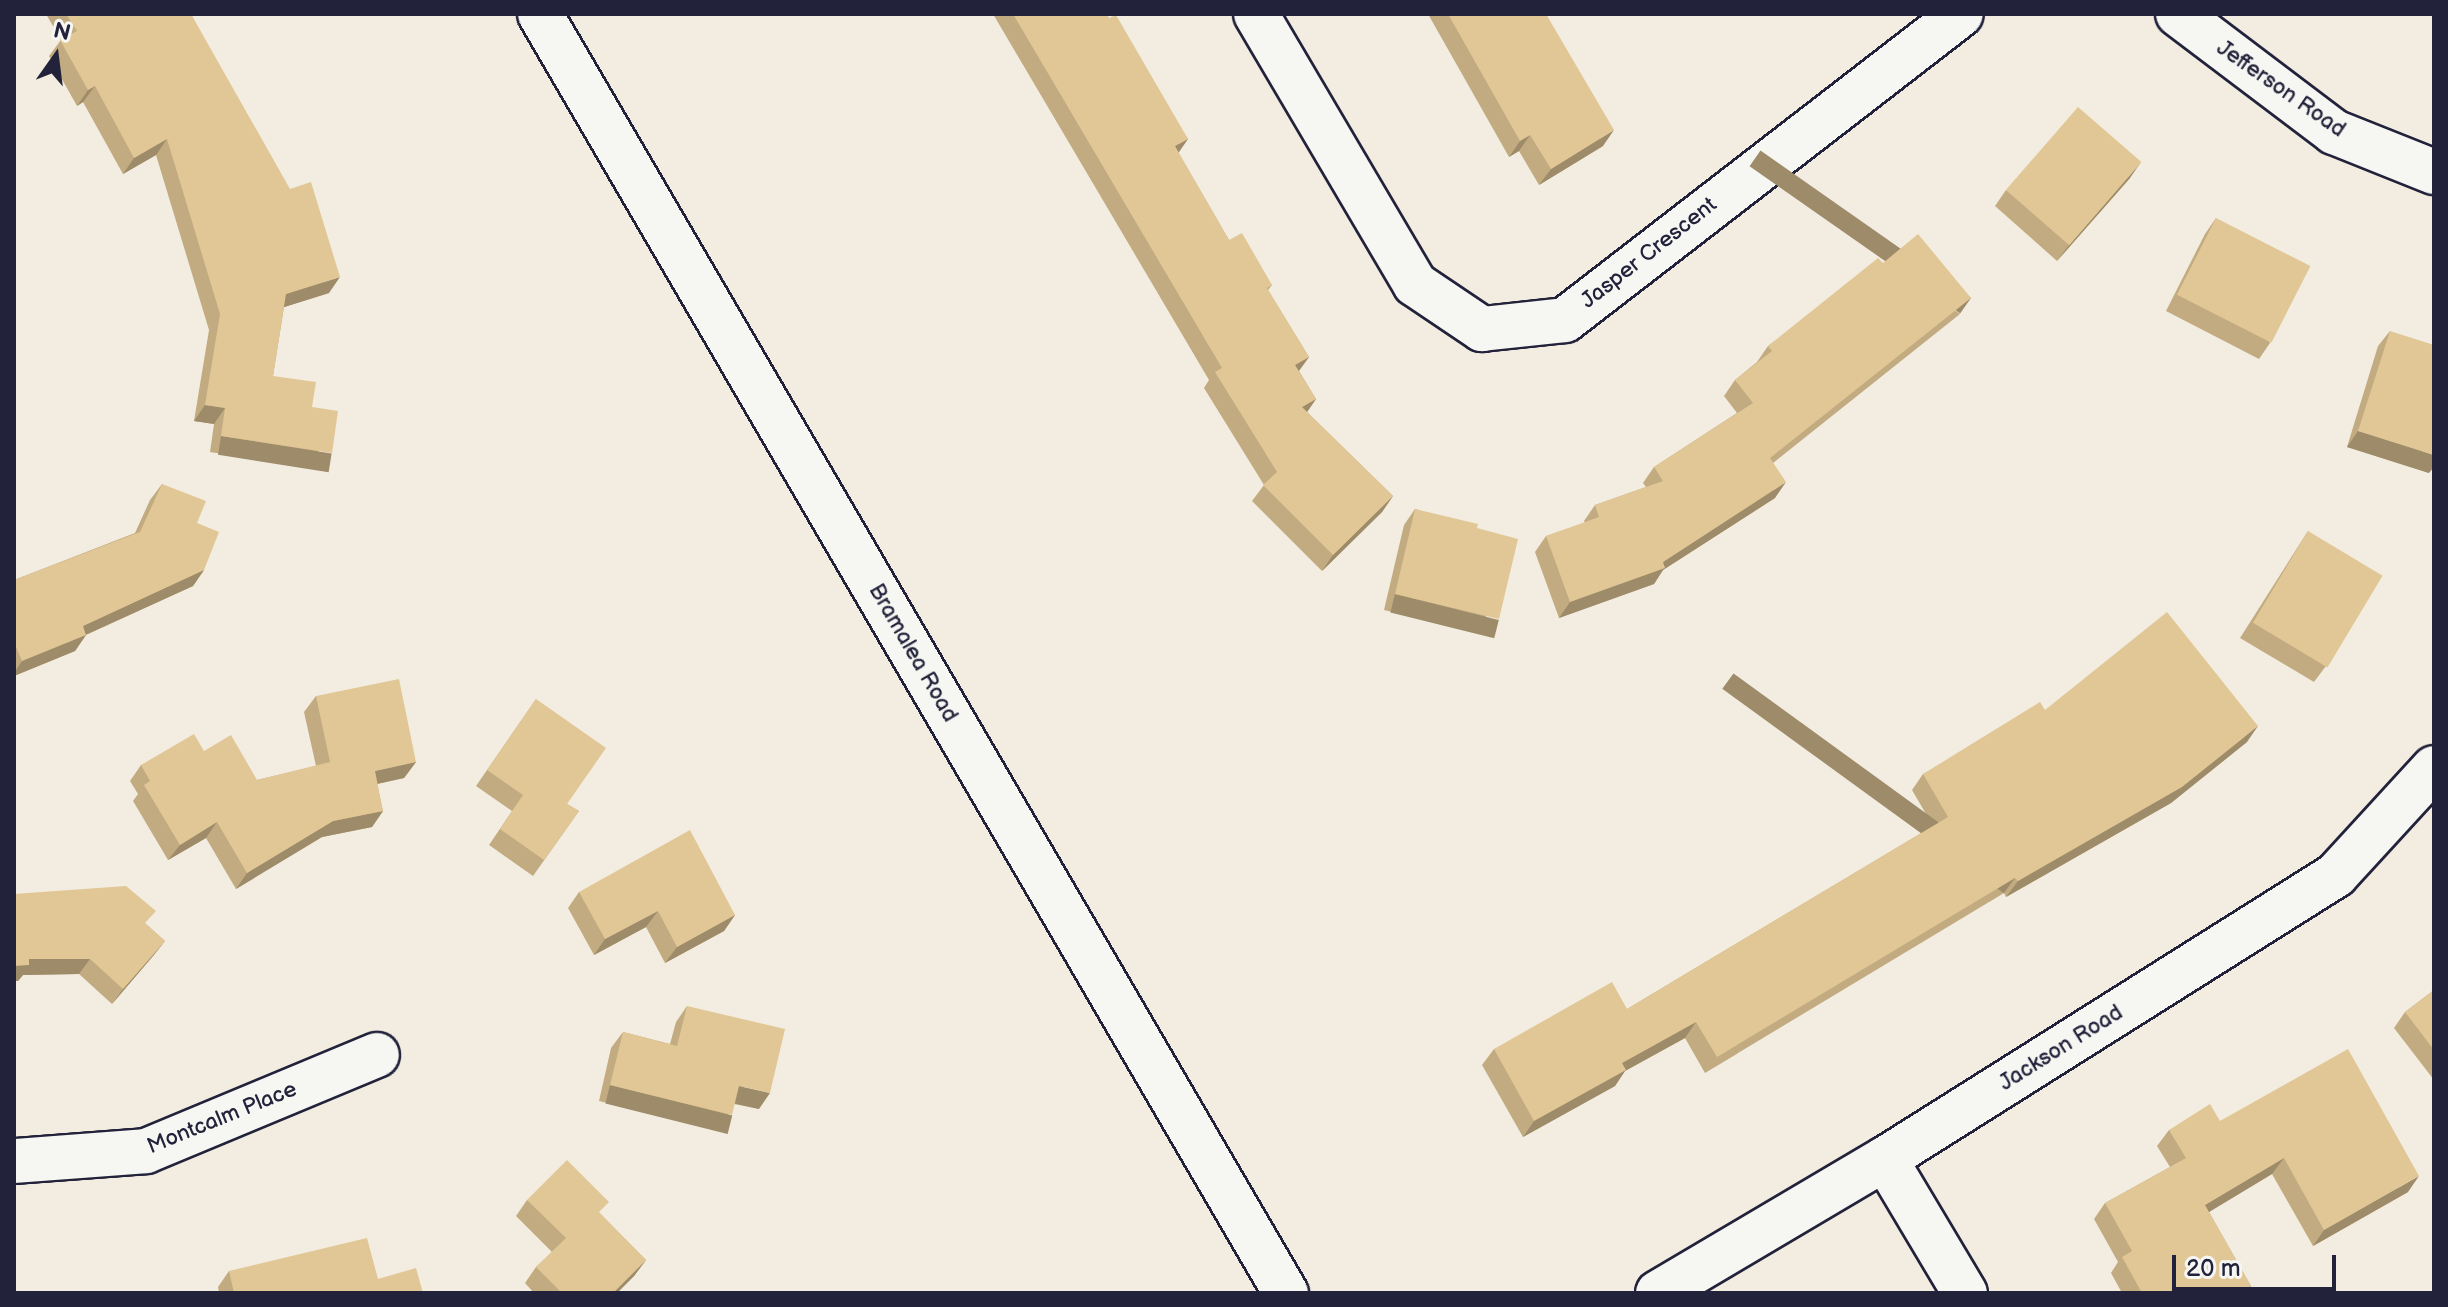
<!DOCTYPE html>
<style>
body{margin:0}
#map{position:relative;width:2448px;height:1307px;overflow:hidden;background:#f2ede0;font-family:"Balsamiq Sans",sans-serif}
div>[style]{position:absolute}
.roads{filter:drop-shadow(2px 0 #22223b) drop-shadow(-2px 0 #22223b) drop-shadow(0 2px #22223b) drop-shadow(0 -2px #22223b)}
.minor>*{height:44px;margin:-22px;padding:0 22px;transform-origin:22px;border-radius:22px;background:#f6f6f2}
.secondary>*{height:44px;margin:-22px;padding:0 22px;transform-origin:22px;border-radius:22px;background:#f6f6f2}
.wall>*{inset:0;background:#c2ab81}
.shaded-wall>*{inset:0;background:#9e8b69;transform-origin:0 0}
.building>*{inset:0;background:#e1c796;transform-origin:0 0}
span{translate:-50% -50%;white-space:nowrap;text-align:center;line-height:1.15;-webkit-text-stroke:8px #f6f6f2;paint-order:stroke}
.street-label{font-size:22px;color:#22223b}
.frame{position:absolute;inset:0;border:16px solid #22223b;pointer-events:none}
.north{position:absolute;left:16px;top:16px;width:80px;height:80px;-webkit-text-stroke:6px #f6f6f2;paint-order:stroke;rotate:14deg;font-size:22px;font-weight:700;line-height:32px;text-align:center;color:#22223b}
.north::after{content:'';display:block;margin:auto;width:28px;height:36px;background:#22223b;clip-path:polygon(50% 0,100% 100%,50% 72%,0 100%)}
.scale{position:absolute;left:2172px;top:1255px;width:164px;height:36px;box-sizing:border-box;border:4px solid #22223b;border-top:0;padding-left:10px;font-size:24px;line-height:28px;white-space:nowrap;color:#22223b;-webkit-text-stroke:6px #f6f6f2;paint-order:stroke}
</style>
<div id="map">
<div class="roads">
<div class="minor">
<div style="left:1256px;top:14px;width:313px;rotate:59.5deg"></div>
<div style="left:1415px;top:284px;width:81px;rotate:33.9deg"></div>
<div style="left:1482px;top:329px;width:83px;rotate:-6.2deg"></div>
<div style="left:1565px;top:320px;width:500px;rotate:-37.69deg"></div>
<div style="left:2178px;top:14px;width:196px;rotate:37.1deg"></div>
<div style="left:2334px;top:132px;width:108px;rotate:21.8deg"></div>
<div style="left:1885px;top:1159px;width:156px;rotate:59.2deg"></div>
<div style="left:14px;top:1161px;width:132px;rotate:-4.3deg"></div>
<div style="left:146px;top:1151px;width:250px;rotate:-22.6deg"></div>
<div style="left:1658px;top:1293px;width:264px;rotate:-30.6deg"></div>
<div style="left:1885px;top:1159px;width:533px;rotate:-32.2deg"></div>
<div style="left:2336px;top:875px;width:145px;rotate:-47.5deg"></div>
</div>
<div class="secondary">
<div style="left:540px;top:14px;width:1481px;rotate:59.75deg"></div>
</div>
</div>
<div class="wall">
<div style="clip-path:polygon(46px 14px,191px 14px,329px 293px,284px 307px,273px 376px,312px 407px,321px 469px,210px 452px,214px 424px,194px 421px,209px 330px,156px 155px,123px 174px,83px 102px,77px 106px,49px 56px,61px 40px)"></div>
<div style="clip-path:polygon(993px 14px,1106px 14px,1188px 139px,1178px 152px,1229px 240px,1272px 285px,1268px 290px,1309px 357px,1299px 371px,1316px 399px,1307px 412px,1393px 496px,1382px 512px,1322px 571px,1252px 501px,1264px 485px,1204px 388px,1209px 380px)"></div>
<div style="clip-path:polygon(1428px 14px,1546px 14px,1603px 146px,1539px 185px,1519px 151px,1509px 157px)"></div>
<div style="clip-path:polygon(2130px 178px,2057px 261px,1995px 206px,2006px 190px)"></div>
<div style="clip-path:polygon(2216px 218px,2270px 343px,2259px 359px,2166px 311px,2205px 234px)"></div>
<div style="clip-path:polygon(1883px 263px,1960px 314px,1773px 463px,1775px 498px,1663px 570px,1654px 584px,1559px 618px,1535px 552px,1546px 536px,1585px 523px,1584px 521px,1595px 505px,1646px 487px,1643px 483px,1654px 467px,1737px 413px,1724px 396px,1735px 380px,1757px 362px,1768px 346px)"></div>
<div style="clip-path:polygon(2390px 331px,2429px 473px,2347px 447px,2378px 346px)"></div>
<div style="clip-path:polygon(162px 484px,197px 523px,204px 570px,193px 586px,86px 635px,75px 651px,14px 676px,14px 580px,135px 533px,150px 500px)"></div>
<div style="clip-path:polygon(1415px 509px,1477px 528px,1488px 635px,1384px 610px,1404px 525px)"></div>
<div style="clip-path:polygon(2308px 531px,2326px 666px,2314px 682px,2240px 638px)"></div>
<div style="clip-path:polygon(316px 696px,416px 762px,404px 778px,377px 784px,383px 811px,372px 827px,322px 837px,236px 889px,206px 838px,168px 860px,133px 801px,138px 794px,130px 781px,141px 765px,204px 751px,257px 780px,316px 766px,304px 712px)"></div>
<div style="clip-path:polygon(536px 699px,567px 804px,579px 811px,533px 876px,489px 845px,512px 811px,476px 786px)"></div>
<div style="clip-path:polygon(2045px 710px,2247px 742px,2171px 803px,2006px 897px,2004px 893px,1705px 1073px,1685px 1038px,1625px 1071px,1615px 1086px,1523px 1137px,1482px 1065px,1494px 1049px,1627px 1009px,1933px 826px,1912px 790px,1923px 774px)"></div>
<div style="clip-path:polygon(579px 892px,735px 915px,724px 931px,665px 963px,646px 927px,594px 955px,568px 908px)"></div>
<div style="clip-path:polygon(14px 894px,146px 924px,165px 941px,153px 956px,112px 1004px,79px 974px,23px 975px,18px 981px)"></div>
<div style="clip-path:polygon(2434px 990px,2434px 1080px,2394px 1028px,2405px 1012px)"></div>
<div style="clip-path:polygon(687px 1006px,759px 1109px,734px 1104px,720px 1131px,599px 1101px,611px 1048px,623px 1032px,670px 1044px,676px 1022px)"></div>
<div style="clip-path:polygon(2220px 1121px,2408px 1192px,2313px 1246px,2272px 1174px,2209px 1212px,2251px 1286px,2246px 1293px,2122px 1293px,2111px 1273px,2118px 1262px,2094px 1219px,2105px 1203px,2170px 1167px,2157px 1146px,2169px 1130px)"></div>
<div style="clip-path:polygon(527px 1200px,600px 1214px,646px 1260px,634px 1276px,617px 1293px,534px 1293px,525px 1283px,536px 1267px,552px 1252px,516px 1216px)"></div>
<div style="clip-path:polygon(229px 1271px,378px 1279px,423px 1293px,219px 1293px,218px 1287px)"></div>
</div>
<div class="shaded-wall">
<div style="clip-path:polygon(95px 86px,83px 102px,77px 106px,88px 90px)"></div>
<div style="clip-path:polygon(1614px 130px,1603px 146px,1539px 185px,1551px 169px)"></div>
<div style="clip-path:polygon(1530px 135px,1519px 151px,1509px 157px,1520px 141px)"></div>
<div style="clip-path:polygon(167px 139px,156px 155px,123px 174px,134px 158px)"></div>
<div style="clip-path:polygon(1188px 139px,1177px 155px,1175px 146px)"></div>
<div style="clip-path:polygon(2141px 162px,2130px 178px,2057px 261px,2069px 245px)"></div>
<div style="clip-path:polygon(340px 277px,329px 293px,275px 310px,286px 294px)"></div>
<div style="left:1971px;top:298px;width:19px;height:257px;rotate:125deg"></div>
<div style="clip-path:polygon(1309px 357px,1298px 372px,1295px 365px)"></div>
<div style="clip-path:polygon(1316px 399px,1305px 415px,1302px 407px)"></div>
<div style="clip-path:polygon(205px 405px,225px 408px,214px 424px,194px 421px)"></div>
<div style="clip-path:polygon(2358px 431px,2434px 455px,2434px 467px,2429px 473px,2347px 447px)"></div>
<div style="left:221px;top:436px;width:112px;height:19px;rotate:9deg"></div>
<div style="clip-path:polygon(1786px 482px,1775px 498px,1663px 570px,1654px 584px,1559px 618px,1570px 602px,1663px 562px)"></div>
<div style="clip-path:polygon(1393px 496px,1382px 512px,1322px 571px,1333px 555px)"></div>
<div style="clip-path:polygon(204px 570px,193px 586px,83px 636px,86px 635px,75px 651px,14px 676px,14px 673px,22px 661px,83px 626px)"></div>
<div style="left:1395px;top:594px;width:107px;height:19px;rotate:14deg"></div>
<div style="clip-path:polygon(2258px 726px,2247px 742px,2171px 803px,2006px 897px,2018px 881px)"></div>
<div style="clip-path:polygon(416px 762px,404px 778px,363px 787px,375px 771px)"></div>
<div style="clip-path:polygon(383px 811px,372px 827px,322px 837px,236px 889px,247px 873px,333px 821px)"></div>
<div style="clip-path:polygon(217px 822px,206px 838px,168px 860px,180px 845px)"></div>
<div style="left:2015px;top:878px;width:19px;height:348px;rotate:126deg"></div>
<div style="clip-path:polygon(658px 911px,646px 927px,594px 955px,605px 939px)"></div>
<div style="clip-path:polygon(735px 915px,724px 931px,665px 963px,677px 947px)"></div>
<div style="clip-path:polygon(165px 941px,153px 956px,112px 1004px,123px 989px)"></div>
<div style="clip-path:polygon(29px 959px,90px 959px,79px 974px,23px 975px,18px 981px,14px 981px,14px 966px)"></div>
<div style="clip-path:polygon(1696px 1022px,1685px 1038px,1625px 1071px,1615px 1086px,1523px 1137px,1534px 1121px,1622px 1063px)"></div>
<div style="left:610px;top:1085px;width:126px;height:19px;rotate:14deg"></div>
<div style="clip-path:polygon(739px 1086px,770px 1093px,759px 1109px,728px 1102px)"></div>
<div style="clip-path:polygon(2284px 1158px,2272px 1174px,2194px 1221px,2205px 1205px)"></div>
<div style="clip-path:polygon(2419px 1176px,2408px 1192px,2313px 1246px,2324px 1230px)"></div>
<div style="clip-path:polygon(646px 1260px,634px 1276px,617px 1293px,613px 1293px)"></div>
<div style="clip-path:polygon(2251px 1286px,2246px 1293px,2238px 1293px)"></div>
</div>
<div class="building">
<div style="clip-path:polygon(66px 14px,191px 14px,290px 189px,311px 182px,340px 277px,286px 294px,273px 376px,316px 382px,312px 407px,338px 411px,332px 453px,221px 436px,225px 408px,205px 405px,220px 314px,167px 139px,134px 158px,95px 86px,88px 90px,60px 40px,77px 31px)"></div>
<div style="clip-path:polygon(1013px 14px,1106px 14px,1109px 18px,1116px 15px,1188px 139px,1175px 146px,1229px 240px,1242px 233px,1272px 285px,1267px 288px,1309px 357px,1295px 365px,1316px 399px,1302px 407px,1393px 496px,1333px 555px,1263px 485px,1277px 472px,1215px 372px,1222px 368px)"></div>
<div style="clip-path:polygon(1448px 14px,1546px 14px,1614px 130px,1551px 169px,1530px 135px,1520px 141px)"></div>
<div style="left:2078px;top:107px;width:84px;height:110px;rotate:41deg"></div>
<div style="left:2216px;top:218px;width:106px;height:86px;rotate:27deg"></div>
<div style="clip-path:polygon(1918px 234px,1971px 298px,1770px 458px,1786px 482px,1663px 562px,1665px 568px,1570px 602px,1546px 536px,1599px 517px,1595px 505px,1663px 481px,1654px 467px,1753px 403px,1735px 380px,1772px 351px,1768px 346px,1878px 258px,1883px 263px)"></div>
<div style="clip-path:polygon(2390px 331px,2434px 345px,2434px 455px,2358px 431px)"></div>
<div style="clip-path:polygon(162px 484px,206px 501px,197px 523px,219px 532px,204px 570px,83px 626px,86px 635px,22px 661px,14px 642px,14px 580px,140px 532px)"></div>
<div style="clip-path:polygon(1415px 509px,1478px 524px,1477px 528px,1518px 539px,1499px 619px,1395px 594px)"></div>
<div style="left:2308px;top:531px;width:87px;height:107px;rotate:31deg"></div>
<div style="clip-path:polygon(2167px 612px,2258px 726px,2182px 787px,2018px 881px,2015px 878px,1717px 1057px,1696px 1022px,1622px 1063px,1626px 1070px,1534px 1121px,1494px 1049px,1612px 982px,1627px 1009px,1948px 817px,1923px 774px,2040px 702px,2045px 710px)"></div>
<div style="clip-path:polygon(399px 679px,416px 762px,375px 771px,383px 811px,333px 821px,247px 873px,217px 822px,180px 845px,144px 785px,150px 781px,141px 765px,194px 734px,204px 751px,231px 735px,257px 780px,330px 762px,316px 696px)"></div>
<div style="clip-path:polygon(536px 699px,606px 748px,567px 804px,579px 811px,544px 860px,500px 829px,523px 795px,487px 770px)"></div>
<div style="clip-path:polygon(690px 830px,735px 915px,677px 947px,658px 911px,605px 939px,579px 892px)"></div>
<div style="clip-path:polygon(126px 886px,156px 911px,145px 923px,165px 941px,123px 989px,90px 959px,29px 959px,29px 965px,14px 966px,14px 894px)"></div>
<div style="clip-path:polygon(2434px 990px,2434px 1050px,2405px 1012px)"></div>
<div style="clip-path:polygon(687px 1006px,785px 1029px,770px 1093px,739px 1086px,732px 1115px,610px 1085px,623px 1032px,677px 1046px)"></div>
<div style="clip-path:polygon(2348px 1049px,2419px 1176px,2324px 1230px,2284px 1158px,2205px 1205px,2251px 1286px,2238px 1293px,2142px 1293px,2122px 1257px,2132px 1251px,2105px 1203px,2186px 1158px,2169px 1130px,2210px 1104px,2220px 1121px)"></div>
<div style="clip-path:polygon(567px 1160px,609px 1202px,599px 1212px,646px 1260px,613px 1293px,562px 1293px,536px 1267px,566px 1238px,527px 1200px)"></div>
<div style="clip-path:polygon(367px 1238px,378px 1279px,416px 1268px,423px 1293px,234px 1293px,229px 1271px)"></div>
</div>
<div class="street-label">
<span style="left:2281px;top:89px;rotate:35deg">Jefferson Road</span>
<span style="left:1649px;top:253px;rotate:-38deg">Jasper Crescent</span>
<span style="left:913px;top:653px;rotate:60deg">Bramalea Road</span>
<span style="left:2061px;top:1048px;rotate:-32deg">Jackson Road</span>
<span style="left:222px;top:1118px;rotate:-22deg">Montcalm Place</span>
</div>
<div class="frame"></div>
<div class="north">N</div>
<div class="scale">20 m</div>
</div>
